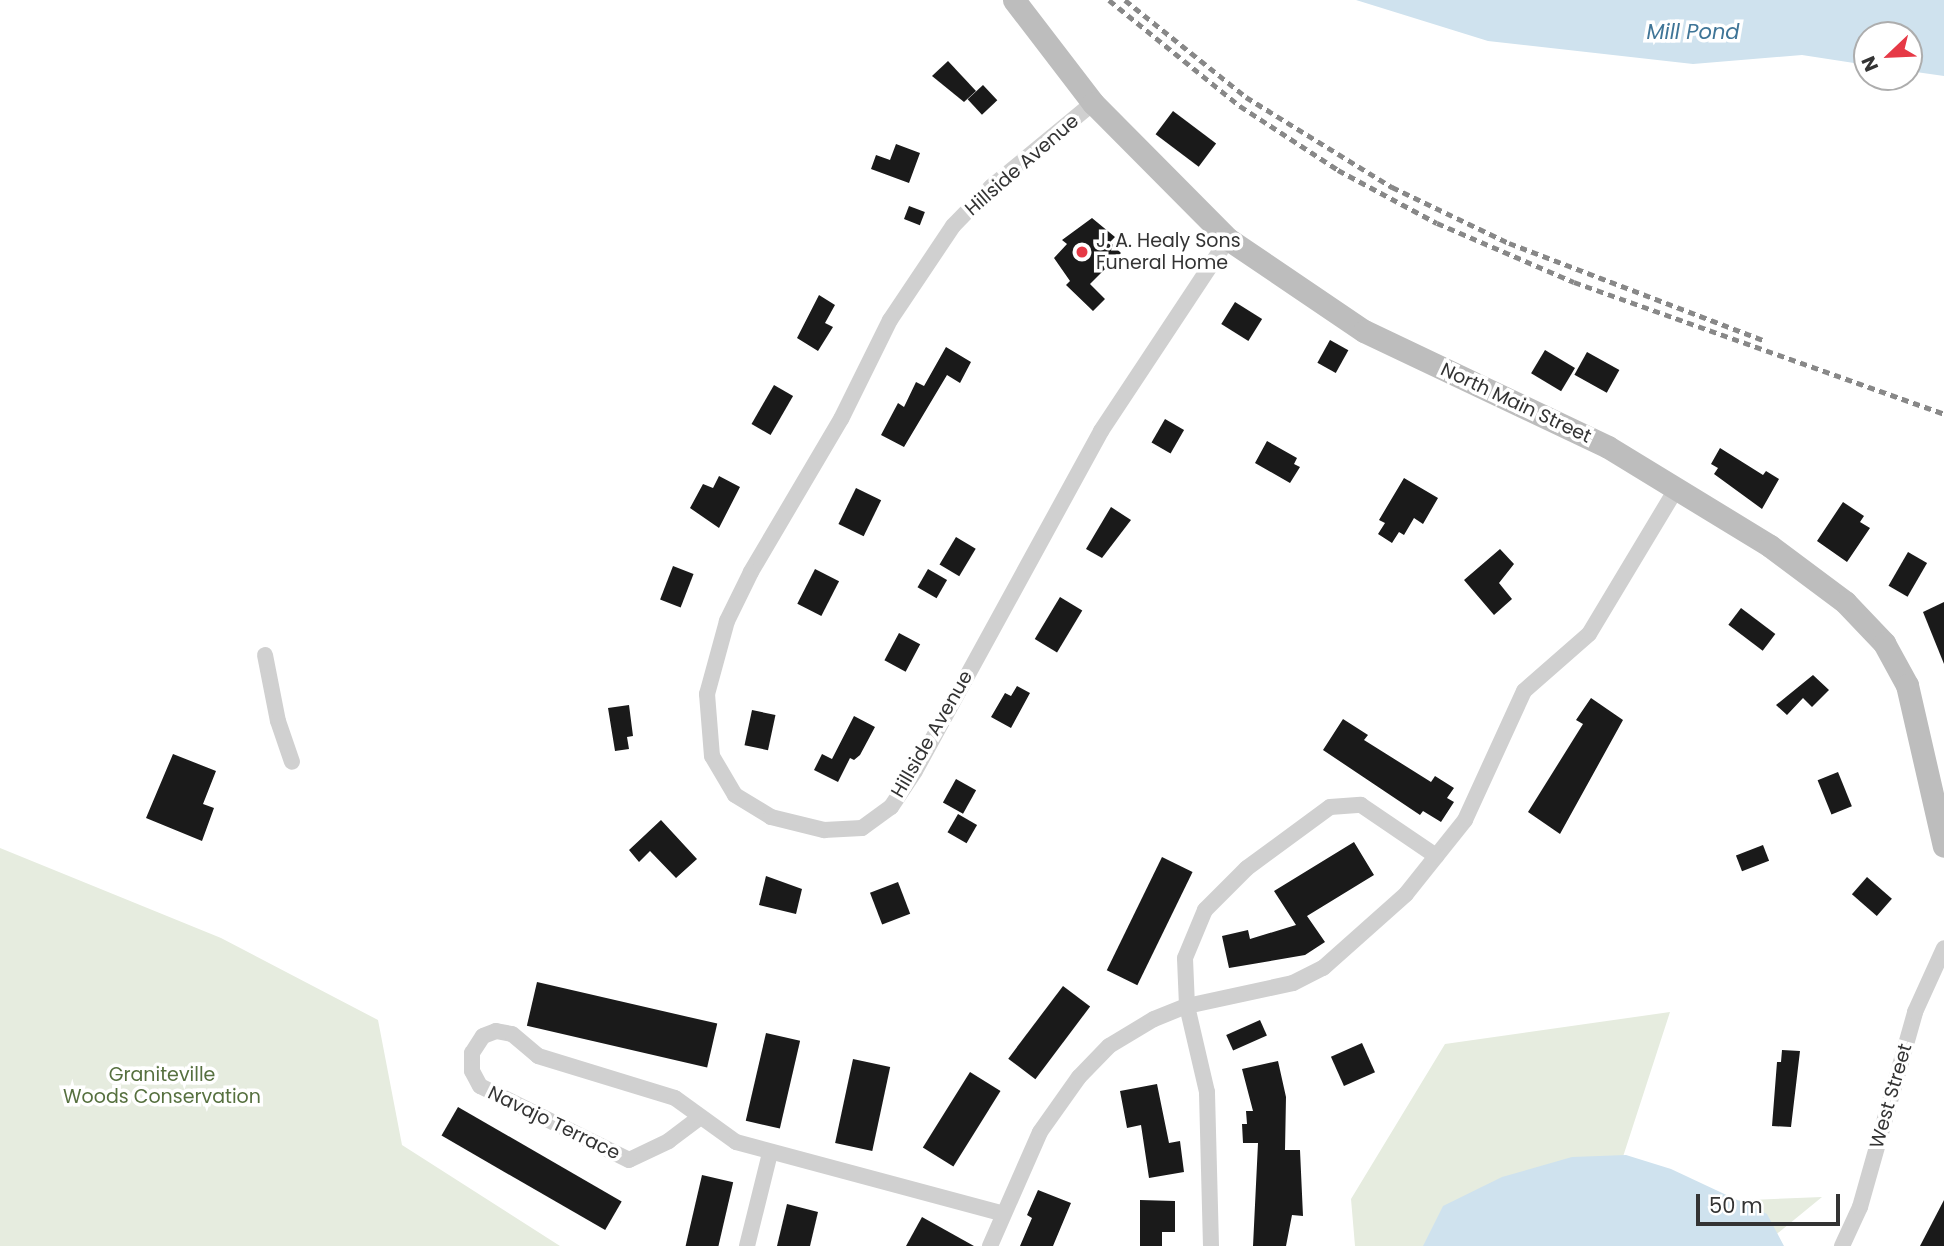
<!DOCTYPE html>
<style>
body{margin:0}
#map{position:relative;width:1944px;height:1246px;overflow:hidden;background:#fff;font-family:Poppins,sans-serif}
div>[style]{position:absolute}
.green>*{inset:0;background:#e6ecdf}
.water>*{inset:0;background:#cfe2ee}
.building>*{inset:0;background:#1a1a1a;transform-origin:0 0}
.minor>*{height:16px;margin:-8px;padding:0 8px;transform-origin:8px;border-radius:8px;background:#d0d0d0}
.secondary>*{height:23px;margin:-11.5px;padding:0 11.5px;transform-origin:11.5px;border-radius:11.5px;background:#bdbdbd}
.rail>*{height:5px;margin-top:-2.5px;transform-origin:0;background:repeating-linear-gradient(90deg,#888 0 7px,transparent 0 12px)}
.dots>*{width:19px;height:19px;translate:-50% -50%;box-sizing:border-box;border:4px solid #fff;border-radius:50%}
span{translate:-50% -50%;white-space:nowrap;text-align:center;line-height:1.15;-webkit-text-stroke:7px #fff;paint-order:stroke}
.street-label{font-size:19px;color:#333}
.poi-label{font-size:19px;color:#333}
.left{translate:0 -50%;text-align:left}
.park-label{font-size:19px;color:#56703f}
.water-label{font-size:21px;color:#3f7597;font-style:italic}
.north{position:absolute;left:1853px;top:21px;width:70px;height:70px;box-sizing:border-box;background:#fff;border:2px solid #adadad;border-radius:50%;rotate:247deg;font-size:19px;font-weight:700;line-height:28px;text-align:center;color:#333}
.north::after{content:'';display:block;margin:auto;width:24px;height:32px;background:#e63946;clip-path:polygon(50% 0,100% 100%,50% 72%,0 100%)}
.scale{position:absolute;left:1696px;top:1194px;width:144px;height:32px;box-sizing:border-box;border:4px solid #333;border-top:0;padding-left:9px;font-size:21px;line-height:24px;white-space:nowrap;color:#333;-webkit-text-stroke:5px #fff;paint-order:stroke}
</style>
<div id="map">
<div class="green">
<div style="clip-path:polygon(0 848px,221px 938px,378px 1020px,402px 1145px,560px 1246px,0 1246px)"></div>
<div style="clip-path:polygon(1670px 1012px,1607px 1206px,1822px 1197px,1762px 1246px,1355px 1246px,1351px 1199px,1445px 1044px)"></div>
</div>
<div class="water">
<div style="clip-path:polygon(1356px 0,1944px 0,1944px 76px,1909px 71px,1909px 35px,1867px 35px,1867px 65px,1802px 55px,1693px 64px,1488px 41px)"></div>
<div style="clip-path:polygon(1626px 1155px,1671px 1169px,1767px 1214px,1784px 1246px,1423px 1246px,1443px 1206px,1502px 1177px,1572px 1157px)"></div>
</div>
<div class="building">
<div style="clip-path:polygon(948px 61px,976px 91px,964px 102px,932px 76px)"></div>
<div style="left:983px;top:85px;width:21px;height:21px;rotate:47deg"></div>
<div style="left:1173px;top:111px;width:54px;height:29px;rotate:37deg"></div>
<div style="clip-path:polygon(896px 144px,920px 153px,909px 183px,871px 169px,876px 155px,890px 160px)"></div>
<div style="left:909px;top:206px;width:17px;height:14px;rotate:21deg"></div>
<div style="clip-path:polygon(1092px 218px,1115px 237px,1110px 242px,1121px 253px,1090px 284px,1105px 299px,1093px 311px,1066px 285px,1070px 281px,1054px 258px,1067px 244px,1062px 240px)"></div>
<div style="clip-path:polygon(819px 295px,835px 305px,825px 323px,833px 327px,818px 351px,797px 338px)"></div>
<div style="left:1235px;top:302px;width:32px;height:26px;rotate:32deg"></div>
<div style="left:1330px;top:340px;width:21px;height:26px;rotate:29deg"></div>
<div style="clip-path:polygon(946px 347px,971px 362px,960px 383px,947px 375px,904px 447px,881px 435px,898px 403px,904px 407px,916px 382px,924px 386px)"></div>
<div style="left:1545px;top:350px;width:35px;height:27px;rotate:31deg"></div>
<div style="left:1587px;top:352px;width:37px;height:26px;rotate:29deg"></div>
<div style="left:774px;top:385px;width:22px;height:45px;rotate:30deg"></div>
<div style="left:1165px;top:419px;width:22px;height:27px;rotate:30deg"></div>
<div style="clip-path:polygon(1267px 441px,1297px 458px,1294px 464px,1300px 467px,1290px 483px,1255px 463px)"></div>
<div style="clip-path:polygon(1720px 448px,1763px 475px,1766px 471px,1779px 479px,1762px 509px,1714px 474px,1718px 468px,1711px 464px)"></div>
<div style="clip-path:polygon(719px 476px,740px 487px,719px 528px,690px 508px,703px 484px,713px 488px)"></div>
<div style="clip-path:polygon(1404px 478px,1438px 498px,1423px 524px,1414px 518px,1404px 535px,1399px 532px,1392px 543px,1378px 534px,1385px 523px,1379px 520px)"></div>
<div style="left:856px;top:488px;width:28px;height:40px;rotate:26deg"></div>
<div style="clip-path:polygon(1843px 502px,1864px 516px,1860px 522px,1870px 528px,1847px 562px,1817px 541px)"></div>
<div style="clip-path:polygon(1111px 507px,1131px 520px,1102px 558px,1086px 549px)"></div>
<div style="left:956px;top:537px;width:23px;height:32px;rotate:31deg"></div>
<div style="clip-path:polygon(1500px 549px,1514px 564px,1499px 583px,1512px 599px,1494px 615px,1464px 580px)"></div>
<div style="left:1908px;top:552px;width:22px;height:39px;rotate:30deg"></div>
<div style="left:673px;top:566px;width:22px;height:36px;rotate:21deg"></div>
<div style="left:815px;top:569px;width:27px;height:39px;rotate:27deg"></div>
<div style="left:928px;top:569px;width:22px;height:21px;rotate:30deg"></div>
<div style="left:1060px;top:597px;width:26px;height:49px;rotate:31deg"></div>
<div style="clip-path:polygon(1944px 602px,1944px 664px,1923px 612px)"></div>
<div style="left:1741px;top:608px;width:43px;height:21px;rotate:37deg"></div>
<div style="left:899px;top:633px;width:24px;height:31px;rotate:28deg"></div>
<div style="clip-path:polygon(1813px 675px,1829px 690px,1812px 707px,1803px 698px,1787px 715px,1776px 705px)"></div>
<div style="clip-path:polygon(1017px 686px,1030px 693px,1011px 728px,991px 717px,1005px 693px,1011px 696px)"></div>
<div style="clip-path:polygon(1591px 698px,1623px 720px,1560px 834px,1528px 812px,1583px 724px,1576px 720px)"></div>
<div style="clip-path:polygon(629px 705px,633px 736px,627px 737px,629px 749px,615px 751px,608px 708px)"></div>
<div style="left:752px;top:710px;width:24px;height:36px;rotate:12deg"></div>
<div style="clip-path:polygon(854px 716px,875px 727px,860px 755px,854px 760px,850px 758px,838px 782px,814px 770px,822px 754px,832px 759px)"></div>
<div style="clip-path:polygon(1343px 719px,1368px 735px,1364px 740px,1431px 782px,1435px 776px,1454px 788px,1447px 798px,1454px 802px,1441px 822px,1423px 811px,1420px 815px,1323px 750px)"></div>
<div style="clip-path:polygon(173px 754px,216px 771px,203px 804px,214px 808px,202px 841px,146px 818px)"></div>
<div style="left:1838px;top:772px;width:37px;height:22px;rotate:68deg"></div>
<div style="left:956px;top:779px;width:23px;height:27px;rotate:29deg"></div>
<div style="left:958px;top:814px;width:22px;height:21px;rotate:30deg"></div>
<div style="clip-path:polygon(661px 820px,697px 859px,676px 878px,650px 851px,639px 862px,629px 850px)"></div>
<div style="clip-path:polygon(1354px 842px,1374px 875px,1307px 916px,1325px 942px,1305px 955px,1229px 968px,1222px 936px,1248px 930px,1250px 939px,1296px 925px,1274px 891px)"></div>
<div style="left:1763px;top:845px;width:17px;height:29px;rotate:69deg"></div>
<div style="left:1162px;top:857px;width:34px;height:126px;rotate:26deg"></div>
<div style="clip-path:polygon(766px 876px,802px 889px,796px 914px,759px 905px)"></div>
<div style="left:1867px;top:877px;width:33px;height:23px;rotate:41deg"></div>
<div style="left:898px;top:882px;width:34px;height:30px;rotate:69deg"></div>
<div style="left:537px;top:982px;width:185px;height:45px;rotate:13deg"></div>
<div style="left:1063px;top:986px;width:34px;height:91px;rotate:37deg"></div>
<div style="left:1260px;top:1020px;width:17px;height:37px;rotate:66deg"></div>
<div style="left:766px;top:1033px;width:35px;height:90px;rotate:13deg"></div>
<div style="left:1362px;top:1043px;width:32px;height:34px;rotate:66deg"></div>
<div style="clip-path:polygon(1782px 1050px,1800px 1051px,1791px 1127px,1772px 1126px,1777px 1062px,1781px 1062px)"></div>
<div style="left:853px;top:1059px;width:38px;height:86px;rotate:12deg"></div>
<div style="clip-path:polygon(1278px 1061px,1286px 1097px,1285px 1150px,1300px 1150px,1303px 1216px,1292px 1215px,1286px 1246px,1253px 1246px,1258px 1143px,1243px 1143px,1242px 1124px,1247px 1124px,1246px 1111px,1253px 1111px,1242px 1069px)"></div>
<div style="left:970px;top:1072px;width:36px;height:89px;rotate:32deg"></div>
<div style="clip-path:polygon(1157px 1084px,1169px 1143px,1180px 1141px,1184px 1172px,1149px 1178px,1141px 1125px,1127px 1128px,1120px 1091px)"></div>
<div style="left:458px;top:1107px;width:189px;height:33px;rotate:30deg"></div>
<div style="left:702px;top:1175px;width:32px;height:73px;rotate:13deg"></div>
<div style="clip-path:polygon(1038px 1190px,1071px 1203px,1053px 1246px,1020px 1246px,1032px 1218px,1027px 1215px)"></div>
<div style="clip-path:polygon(1140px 1200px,1175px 1201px,1175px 1232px,1162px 1232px,1162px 1246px,1140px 1246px)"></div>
<div style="clip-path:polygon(1944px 1200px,1944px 1246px,1920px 1246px)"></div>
<div style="clip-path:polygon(787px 1204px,818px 1212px,810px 1246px,777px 1246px)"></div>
<div style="clip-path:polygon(922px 1217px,974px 1246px,906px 1246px)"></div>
</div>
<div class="minor">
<div style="left:1093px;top:103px;width:132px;rotate:140.5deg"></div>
<div style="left:991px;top:187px;width:54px;rotate:134.3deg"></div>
<div style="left:953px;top:226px;width:113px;rotate:123.8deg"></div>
<div style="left:890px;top:320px;width:110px;rotate:116.3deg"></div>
<div style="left:841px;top:419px;width:178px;rotate:120.5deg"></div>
<div style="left:751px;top:572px;width:55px;rotate:116.1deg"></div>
<div style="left:727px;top:621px;width:76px;rotate:105.3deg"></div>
<div style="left:707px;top:694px;width:62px;rotate:85.4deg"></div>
<div style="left:712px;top:756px;width:45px;rotate:59.5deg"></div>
<div style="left:735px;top:795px;width:42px;rotate:31.4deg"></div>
<div style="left:771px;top:817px;width:55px;rotate:13.8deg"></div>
<div style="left:824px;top:830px;width:38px;rotate:-3deg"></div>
<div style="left:862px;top:828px;width:36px;rotate:-36deg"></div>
<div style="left:891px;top:807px;width:43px;rotate:-56.3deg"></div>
<div style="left:915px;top:771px;width:388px;rotate:-61.3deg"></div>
<div style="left:1101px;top:431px;width:230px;rotate:-56.5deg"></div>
<div style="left:265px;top:655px;width:67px;rotate:78.9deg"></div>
<div style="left:278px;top:721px;width:43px;rotate:71.1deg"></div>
<div style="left:699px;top:1118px;width:38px;rotate:143deg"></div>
<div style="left:669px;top:1141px;width:44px;rotate:154.6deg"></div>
<div style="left:629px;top:1160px;width:166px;rotate:-153.6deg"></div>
<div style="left:480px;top:1086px;width:17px;rotate:-118deg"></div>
<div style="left:472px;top:1071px;width:18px;rotate:-90deg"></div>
<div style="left:472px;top:1053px;width:20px;rotate:-57deg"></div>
<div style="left:483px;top:1036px;width:14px;rotate:-21deg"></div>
<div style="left:496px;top:1031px;width:16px;rotate:11deg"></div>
<div style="left:512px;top:1034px;width:34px;rotate:40deg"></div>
<div style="left:538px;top:1056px;width:143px;rotate:17deg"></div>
<div style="left:675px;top:1098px;width:75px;rotate:35.8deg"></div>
<div style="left:736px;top:1142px;width:274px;rotate:15deg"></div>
<div style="left:747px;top:1246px;width:96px;rotate:-76.1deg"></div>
<div style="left:990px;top:1246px;width:124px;rotate:-66.3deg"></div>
<div style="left:1040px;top:1132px;width:67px;rotate:-54.7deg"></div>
<div style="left:1079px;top:1077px;width:43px;rotate:-45.9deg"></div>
<div style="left:1109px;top:1046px;width:52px;rotate:-31deg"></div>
<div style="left:1154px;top:1019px;width:35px;rotate:-22deg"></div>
<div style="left:1187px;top:1006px;width:108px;rotate:-12.2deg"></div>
<div style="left:1293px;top:983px;width:34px;rotate:-27deg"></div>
<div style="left:1323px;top:968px;width:111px;rotate:-41.7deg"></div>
<div style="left:1406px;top:894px;width:95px;rotate:-51.4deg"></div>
<div style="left:1465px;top:820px;width:142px;rotate:-65.4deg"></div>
<div style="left:1524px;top:691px;width:86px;rotate:-41.2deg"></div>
<div style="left:1589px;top:634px;width:169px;rotate:-59deg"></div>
<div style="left:1211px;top:1246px;width:154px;rotate:-91.5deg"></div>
<div style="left:1207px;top:1092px;width:88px;rotate:-103.1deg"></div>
<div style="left:1187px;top:1006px;width:48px;rotate:-92.4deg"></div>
<div style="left:1185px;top:958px;width:52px;rotate:-67.4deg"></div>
<div style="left:1205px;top:910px;width:59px;rotate:-45deg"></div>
<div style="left:1247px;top:868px;width:103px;rotate:-36.3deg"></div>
<div style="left:1330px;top:807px;width:31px;rotate:-4deg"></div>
<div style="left:1361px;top:805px;width:91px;rotate:34.2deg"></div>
<div style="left:1842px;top:1246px;width:43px;rotate:-65.2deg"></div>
<div style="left:1860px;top:1207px;width:203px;rotate:-74.2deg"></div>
<div style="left:1915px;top:1012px;width:70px;rotate:-65.6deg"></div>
</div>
<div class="secondary">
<div style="left:1014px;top:0;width:130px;rotate:52.5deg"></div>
<div style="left:1093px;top:103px;width:192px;rotate:45.2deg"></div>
<div style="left:1228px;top:239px;width:164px;rotate:34.1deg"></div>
<div style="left:1364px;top:331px;width:270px;rotate:25.4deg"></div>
<div style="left:1608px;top:447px;width:190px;rotate:31.4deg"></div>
<div style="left:1770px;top:546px;width:94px;rotate:36.7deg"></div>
<div style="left:1845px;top:602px;width:57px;rotate:46.4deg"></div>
<div style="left:1884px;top:643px;width:48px;rotate:61.3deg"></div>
<div style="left:1907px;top:685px;width:165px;rotate:77.1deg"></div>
</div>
<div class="rail">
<div style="left:1109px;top:0;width:169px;rotate:39deg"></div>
<div style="left:1240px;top:106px;width:117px;rotate:33.1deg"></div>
<div style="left:1338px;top:170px;width:112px;rotate:28.2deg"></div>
<div style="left:1437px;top:223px;width:149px;rotate:23.3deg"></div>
<div style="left:1574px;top:282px;width:393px;rotate:19.6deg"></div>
<div style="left:1125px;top:0;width:155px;rotate:38.7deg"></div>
<div style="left:1246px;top:97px;width:172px;rotate:31.7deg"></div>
<div style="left:1392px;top:187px;width:130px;rotate:25.6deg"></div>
<div style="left:1509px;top:243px;width:275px;rotate:20.9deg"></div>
</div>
<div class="dots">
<div style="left:1082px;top:252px;background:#e63946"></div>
</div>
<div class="street-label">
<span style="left:1022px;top:165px;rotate:-41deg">Hillside Avenue</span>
<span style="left:1516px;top:403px;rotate:25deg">North Main Street</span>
<span style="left:932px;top:734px;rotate:-60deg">Hillside Avenue</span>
<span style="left:1891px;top:1096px;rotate:-74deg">West Street</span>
<span style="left:554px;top:1123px;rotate:26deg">Navajo Terrace</span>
</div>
<div class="poi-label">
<span class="left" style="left:1096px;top:252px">J. A. Healy Sons<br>Funeral Home</span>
</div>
<div class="park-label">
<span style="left:162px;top:1086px">Graniteville<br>Woods Conservation</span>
</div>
<div class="water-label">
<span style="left:1693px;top:32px">Mill Pond</span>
</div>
<div class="north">N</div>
<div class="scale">50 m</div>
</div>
